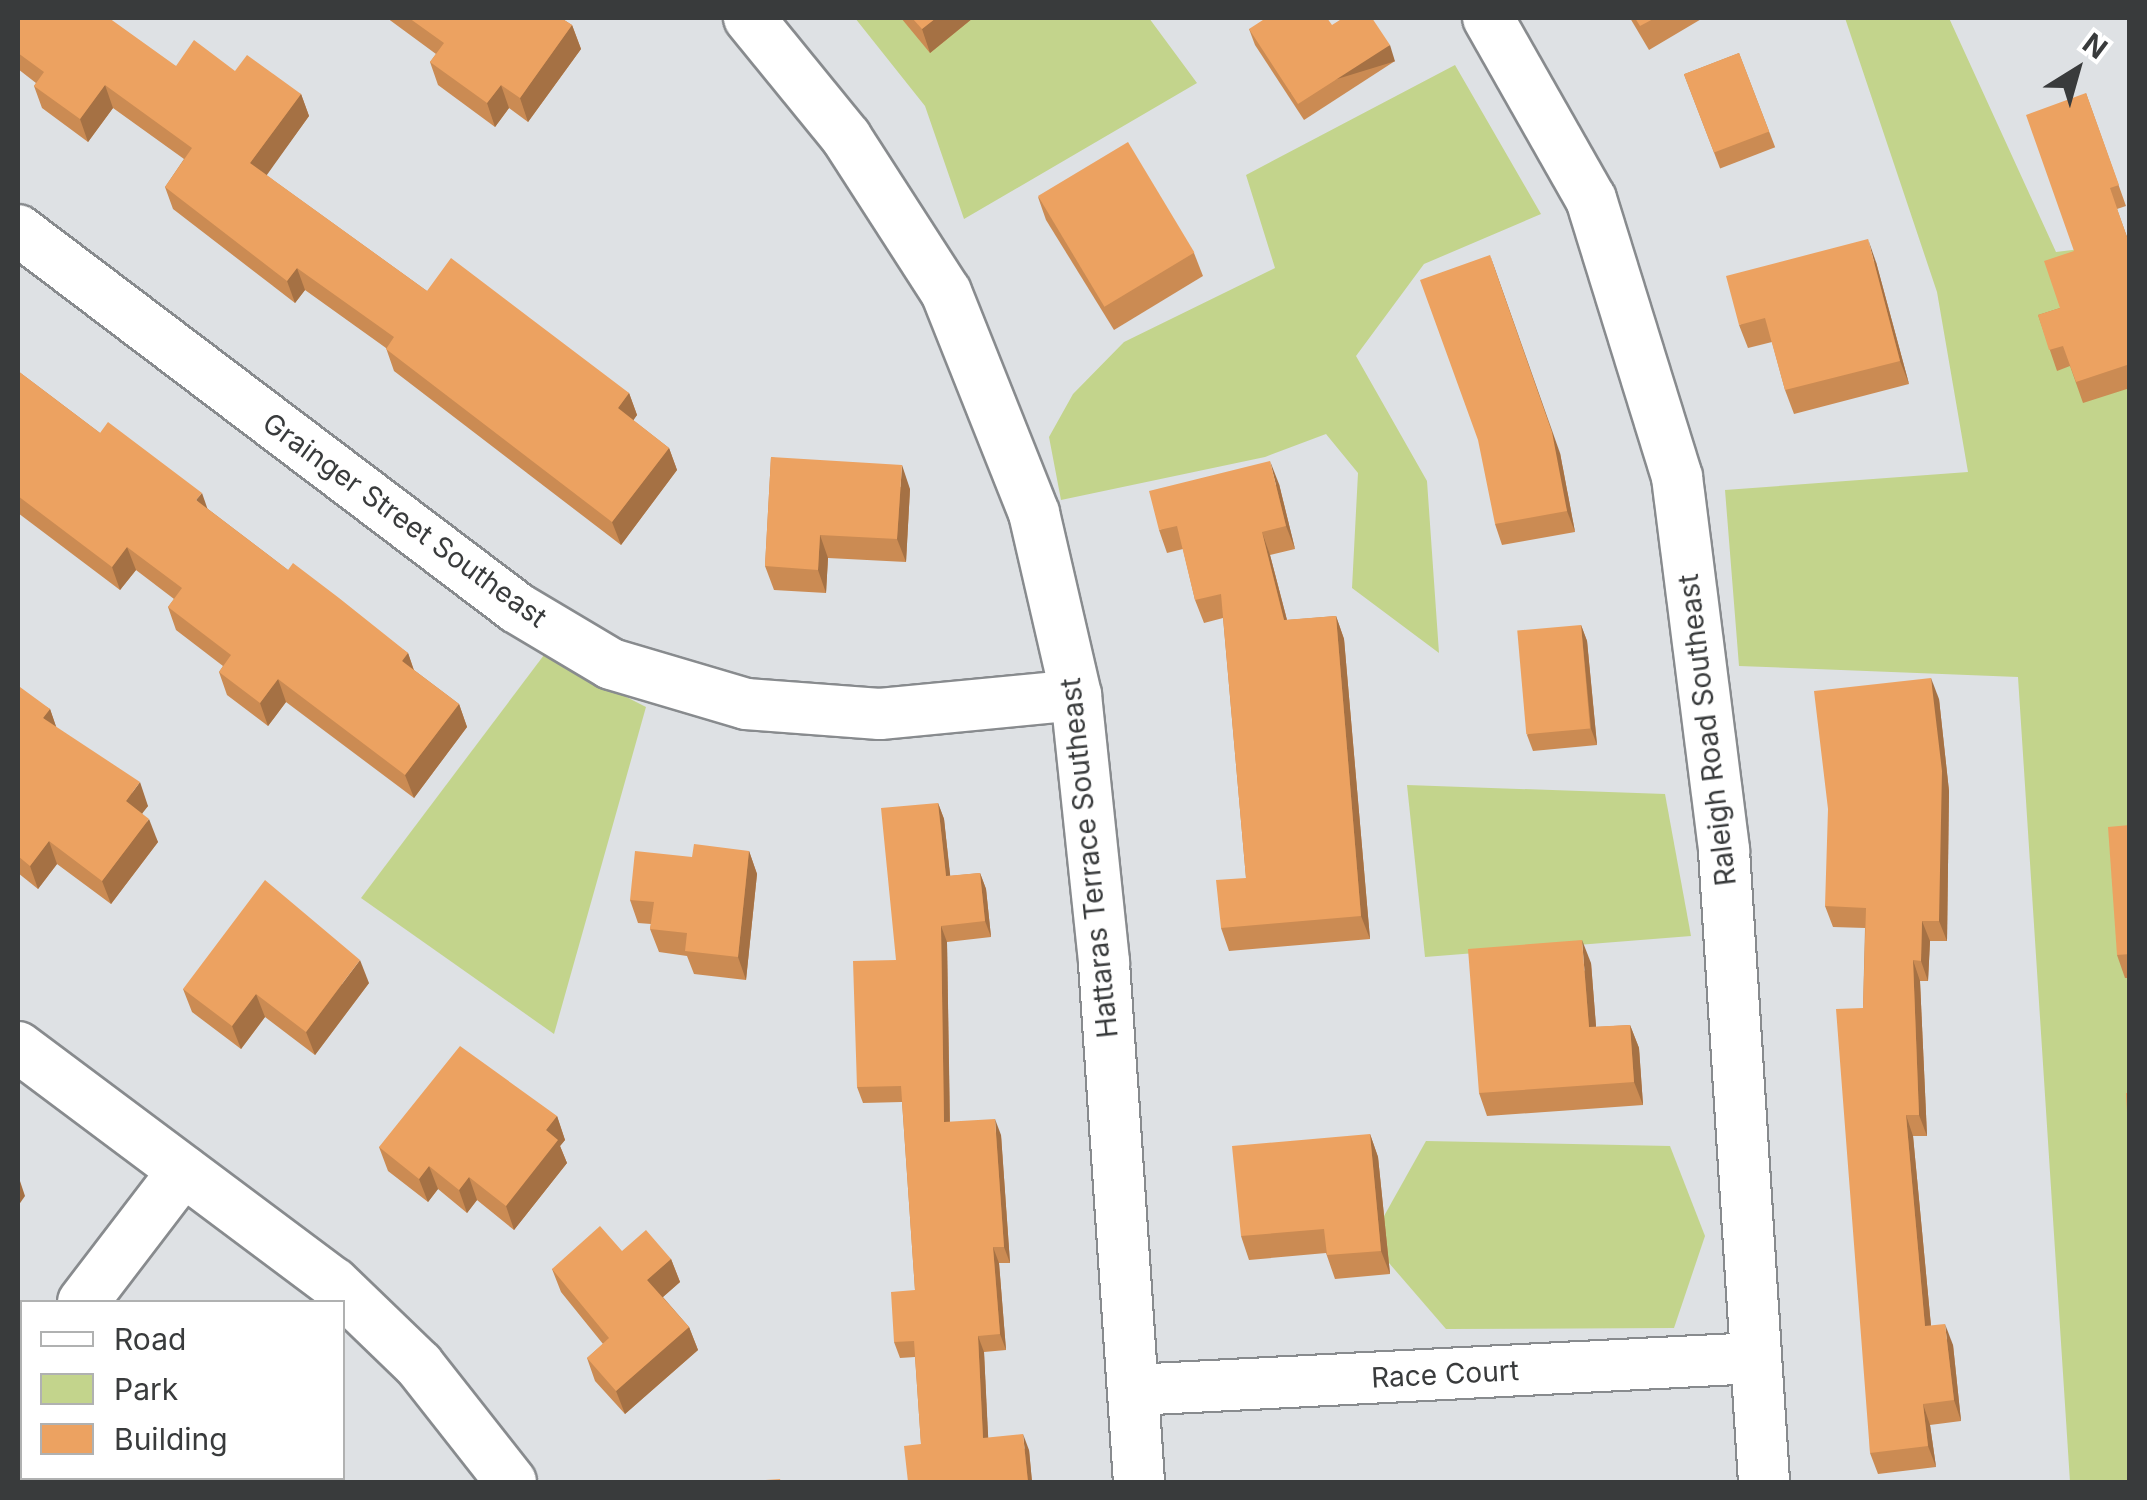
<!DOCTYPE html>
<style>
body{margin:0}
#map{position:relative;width:2147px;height:1500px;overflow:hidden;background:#dee1e4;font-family:Inter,sans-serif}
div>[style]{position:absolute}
.green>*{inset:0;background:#c3d48c}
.roads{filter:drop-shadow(2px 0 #888b8e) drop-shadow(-2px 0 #888b8e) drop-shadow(0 2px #888b8e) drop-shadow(0 -2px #888b8e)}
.minor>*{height:50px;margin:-25px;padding:0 25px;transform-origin:25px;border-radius:25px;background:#fff}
.wall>*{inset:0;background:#cb8b53;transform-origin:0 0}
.shaded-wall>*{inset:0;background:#a57144;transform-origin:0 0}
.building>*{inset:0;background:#eca261;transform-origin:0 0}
span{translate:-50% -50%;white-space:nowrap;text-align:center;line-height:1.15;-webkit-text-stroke:10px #fff;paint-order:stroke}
.street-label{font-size:28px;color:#393b3c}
.frame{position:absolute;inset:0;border:20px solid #393b3c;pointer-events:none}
.legend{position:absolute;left:20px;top:1300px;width:325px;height:180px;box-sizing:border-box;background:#fff;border:2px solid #b0b1b1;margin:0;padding:12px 18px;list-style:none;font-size:30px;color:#393b3c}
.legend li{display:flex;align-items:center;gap:20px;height:50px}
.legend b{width:50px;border:2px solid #b0b1b1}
.north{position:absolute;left:2027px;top:20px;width:100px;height:100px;-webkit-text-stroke:8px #fff;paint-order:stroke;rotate:37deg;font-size:28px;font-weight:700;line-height:40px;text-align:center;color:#393b3c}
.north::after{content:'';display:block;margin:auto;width:35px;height:45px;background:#393b3c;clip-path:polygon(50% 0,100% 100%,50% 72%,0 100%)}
</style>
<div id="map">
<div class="green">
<div style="clip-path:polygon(855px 18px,1149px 18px,1197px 83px,964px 219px,925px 106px)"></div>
<div style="clip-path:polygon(1845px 18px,1949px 18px,2056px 252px,2129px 243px,2129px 1482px,2070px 1482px,2018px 677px,1739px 666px,1725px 490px,1968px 472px,1937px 292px)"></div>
<div style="clip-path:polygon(1455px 65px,1541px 214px,1424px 264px,1356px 356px,1427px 481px,1439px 653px,1352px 588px,1358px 473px,1326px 434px,1265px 457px,1061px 500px,1049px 437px,1073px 394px,1124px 342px,1275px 268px,1246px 175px)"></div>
<div style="clip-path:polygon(544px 655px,646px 707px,554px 1034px,361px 898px)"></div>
<div style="clip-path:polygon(1407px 785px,1665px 794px,1691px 936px,1425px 957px)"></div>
<div style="clip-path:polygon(1426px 1141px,1670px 1146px,1705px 1236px,1674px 1328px,1446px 1329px,1370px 1241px)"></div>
</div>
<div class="roads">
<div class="minor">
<div style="left:749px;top:18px;width:154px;rotate:50.8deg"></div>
<div style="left:846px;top:137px;width:184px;rotate:57.2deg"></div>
<div style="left:946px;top:292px;width:238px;rotate:68.3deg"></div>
<div style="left:1034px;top:513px;width:187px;rotate:77deg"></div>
<div style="left:1076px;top:695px;width:269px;rotate:84deg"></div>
<div style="left:1104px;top:963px;width:520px;rotate:86.14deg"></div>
<div style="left:1488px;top:18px;width:208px;rotate:60.4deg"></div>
<div style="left:1591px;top:199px;width:291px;rotate:72.8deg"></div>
<div style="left:1677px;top:477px;width:377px;rotate:82.8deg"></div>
<div style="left:1724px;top:851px;width:632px;rotate:86.37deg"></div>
<div style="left:18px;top:230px;width:626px;rotate:37.14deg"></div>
<div style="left:517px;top:608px;width:109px;rotate:30.8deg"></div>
<div style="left:611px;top:664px;width:141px;rotate:16.5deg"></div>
<div style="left:746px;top:704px;width:134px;rotate:4.3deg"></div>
<div style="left:880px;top:714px;width:197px;rotate:-5.5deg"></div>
<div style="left:18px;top:1047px;width:394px;rotate:36.8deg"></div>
<div style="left:334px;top:1283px;width:118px;rotate:44deg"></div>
<div style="left:419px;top:1365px;width:149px;rotate:51.8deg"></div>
<div style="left:83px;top:1302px;width:165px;rotate:-52.6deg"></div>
<div style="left:18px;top:1388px;width:7px;rotate:-56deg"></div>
<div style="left:1133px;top:1390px;width:624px;rotate:-2.94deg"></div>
</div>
</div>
<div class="wall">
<div style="clip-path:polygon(18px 18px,176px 66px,235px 71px,301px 94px,309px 116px,266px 175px,427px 291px,629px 393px,637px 415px,633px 420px,669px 448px,677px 470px,621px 545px,394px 371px,386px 348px,305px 290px,295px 303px,173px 209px,165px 187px,184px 159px,113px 108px,88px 142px,42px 108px,34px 86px,36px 83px,18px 69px)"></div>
<div style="clip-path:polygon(387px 18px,561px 18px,572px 25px,581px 49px,528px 122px,509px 108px,495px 127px,438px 85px,430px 62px,436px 54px)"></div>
<div style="clip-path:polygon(901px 18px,973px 18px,930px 53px)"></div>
<div style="clip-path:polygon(1630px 18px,1703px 18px,1649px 50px)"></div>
<div style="clip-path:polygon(1332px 25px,1395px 61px,1304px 120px,1255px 45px,1249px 29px)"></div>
<div style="left:1739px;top:53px;width:101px;height:59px;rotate:69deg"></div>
<div style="clip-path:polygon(2086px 93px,2126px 206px,2117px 209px,2130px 245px,2130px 388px,2083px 403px,2070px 366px,2057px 371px,2038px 315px,2060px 308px,2074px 251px)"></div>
<div style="clip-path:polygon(1038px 197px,1194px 253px,1203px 276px,1114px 330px,1046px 220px)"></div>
<div style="clip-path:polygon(1876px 262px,1909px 384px,1794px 414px,1785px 390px,1772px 342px,1748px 348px,1739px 325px)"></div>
<div style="clip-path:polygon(18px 371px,100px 433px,208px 509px,288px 570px,408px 653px,414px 670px,459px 704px,467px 727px,414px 798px,286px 702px,268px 726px,227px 695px,219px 672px,223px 666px,176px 630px,168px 607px,174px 599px,136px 570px,120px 590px,18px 513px)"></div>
<div style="clip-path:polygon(1560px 453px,1575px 532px,1502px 545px,1495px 524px)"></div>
<div style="clip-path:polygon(771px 457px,910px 489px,906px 562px,828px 558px,826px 593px,774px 590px,765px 566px)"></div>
<div style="clip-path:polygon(1279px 484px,1295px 549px,1270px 555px,1287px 620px,1336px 616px,1344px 639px,1370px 939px,1229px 951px,1221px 928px,1246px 878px,1223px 618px,1204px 623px,1195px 600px,1183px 549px,1167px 553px,1159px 530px)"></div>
<div style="clip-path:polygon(1581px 625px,1587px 641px,1597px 745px,1533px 751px,1527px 735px)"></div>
<div style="clip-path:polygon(18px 690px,50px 709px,56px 727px,148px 806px,142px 813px,158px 842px,111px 904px,57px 864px,38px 889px,18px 873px)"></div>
<div style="clip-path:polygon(1939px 699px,1949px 791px,1947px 941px,1930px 941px,1928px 981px,1920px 981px,1927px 1136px,1913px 1136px,1931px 1326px,1953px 1345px,1961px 1421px,1930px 1425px,1936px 1467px,1878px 1474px,1870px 1453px,1863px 1008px,1865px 928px,1833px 927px,1825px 906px)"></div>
<div style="clip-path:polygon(938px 803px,944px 819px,950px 876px,980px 873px,986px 889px,991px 937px,947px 942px,950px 1122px,1001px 1135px,1010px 1263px,999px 1263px,1006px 1350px,984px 1352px,988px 1438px,1029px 1450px,1032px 1482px,908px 1482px,921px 1444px,915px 1357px,900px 1358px,894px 1342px,915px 1290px,902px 1102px,863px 1103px,857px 1087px,896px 960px)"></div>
<div style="clip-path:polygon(2130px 825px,2130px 978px,2125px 978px,2117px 955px)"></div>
<div style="clip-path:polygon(749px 851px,757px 874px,746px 980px,694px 974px,687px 956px,659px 952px,650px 929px,651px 924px,638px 923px,630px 900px,692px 857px)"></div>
<div style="clip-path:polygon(1591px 963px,1596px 1027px,1630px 1025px,1639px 1048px,1643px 1105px,1487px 1116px,1479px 1093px)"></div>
<div style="clip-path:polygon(369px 983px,315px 1055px,265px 1017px,241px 1049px,192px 1012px,183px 989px)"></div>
<div style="clip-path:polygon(557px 1116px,565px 1140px,560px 1146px,567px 1163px,514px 1230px,477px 1200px,467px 1213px,438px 1189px,428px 1202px,388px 1171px,379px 1147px)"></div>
<div style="clip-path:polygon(1370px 1134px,1378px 1157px,1390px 1274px,1335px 1279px,1326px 1253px,1249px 1260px,1241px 1236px)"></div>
<div style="clip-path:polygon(622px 1251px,671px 1259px,680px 1282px,663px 1297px,689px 1327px,698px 1350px,625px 1414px,595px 1381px,587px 1358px,603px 1344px,561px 1292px,552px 1269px)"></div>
</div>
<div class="shaded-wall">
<div style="clip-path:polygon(936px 18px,973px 18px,930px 53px,922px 29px)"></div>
<div style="clip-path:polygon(572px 25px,581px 49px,528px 122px,520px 98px)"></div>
<div style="left:1390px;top:45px;width:17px;height:109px;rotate:73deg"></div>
<div style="clip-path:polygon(105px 85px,113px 108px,88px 142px,80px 119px)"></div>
<div style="clip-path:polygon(501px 85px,509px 108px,495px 127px,487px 103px)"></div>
<div style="clip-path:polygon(301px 94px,309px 116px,259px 186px,250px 163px)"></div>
<div style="clip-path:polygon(1868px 239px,1876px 262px,1909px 384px,1900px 361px)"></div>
<div style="clip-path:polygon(1490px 255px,1560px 453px,1575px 532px,1567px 511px)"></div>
<div style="clip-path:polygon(297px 268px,305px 290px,295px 303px,287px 281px)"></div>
<div style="clip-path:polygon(629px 393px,637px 415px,626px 431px,618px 408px)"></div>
<div style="clip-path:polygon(669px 448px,677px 470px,621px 545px,612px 522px)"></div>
<div style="clip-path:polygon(1270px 461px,1279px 484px,1295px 549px,1286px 526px)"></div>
<div style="clip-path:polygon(902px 465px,910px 489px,906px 562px,897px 539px)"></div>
<div style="clip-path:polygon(202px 493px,210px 516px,196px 500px)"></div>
<div style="clip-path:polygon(1262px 532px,1270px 555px,1293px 643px,1284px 620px)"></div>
<div style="clip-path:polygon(820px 535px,828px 558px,826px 593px,818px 570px)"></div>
<div style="clip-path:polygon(127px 547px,136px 570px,120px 590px,112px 567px)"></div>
<div style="clip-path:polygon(1336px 616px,1344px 639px,1370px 939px,1361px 916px)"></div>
<div style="clip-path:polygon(1581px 625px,1587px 641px,1597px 745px,1591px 729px)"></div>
<div style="clip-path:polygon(408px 653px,416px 677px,402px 661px)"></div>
<div style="clip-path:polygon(1931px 678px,1939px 699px,1949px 791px,1947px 941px,1939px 921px)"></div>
<div style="clip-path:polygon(278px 679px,286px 702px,268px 726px,260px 703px)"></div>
<div style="clip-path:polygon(459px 704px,467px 727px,414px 798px,405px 775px)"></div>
<div style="clip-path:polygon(50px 709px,58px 732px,43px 718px)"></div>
<div style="clip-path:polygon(140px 782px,148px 806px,134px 824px,126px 801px)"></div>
<div style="clip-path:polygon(938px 803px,944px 819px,952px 892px,946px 876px)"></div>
<div style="clip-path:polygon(149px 819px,158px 842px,111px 904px,102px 881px)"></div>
<div style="clip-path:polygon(49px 841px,57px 864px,38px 889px,30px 866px)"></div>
<div style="clip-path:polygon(749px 851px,757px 874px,746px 980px,738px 957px)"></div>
<div style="clip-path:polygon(980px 873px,986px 889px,991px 937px,985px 921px)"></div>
<div style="clip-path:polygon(1922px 921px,1930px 941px,1928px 981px,1921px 961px)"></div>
<div style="clip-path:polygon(941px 926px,947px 942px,950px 1138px,944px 1122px)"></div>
<div style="clip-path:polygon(1582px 940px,1591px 963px,1598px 1051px,1589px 1027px)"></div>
<div style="clip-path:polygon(360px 960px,369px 983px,315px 1055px,306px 1032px)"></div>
<div style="clip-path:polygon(1913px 960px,1920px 981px,1927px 1136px,1919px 1115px)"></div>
<div style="clip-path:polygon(256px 994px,265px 1017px,241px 1049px,232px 1026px)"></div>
<div style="clip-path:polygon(1630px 1025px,1639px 1048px,1643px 1105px,1634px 1082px)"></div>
<div style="clip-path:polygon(1906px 1115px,1913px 1136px,1933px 1347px,1925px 1326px)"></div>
<div style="clip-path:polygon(557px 1116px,565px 1140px,560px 1146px,567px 1163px,514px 1230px,506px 1206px,546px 1130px)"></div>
<div style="clip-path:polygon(995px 1119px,1001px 1135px,1010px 1263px,1004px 1247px)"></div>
<div style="clip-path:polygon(1370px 1134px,1378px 1157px,1390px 1274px,1381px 1251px)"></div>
<div style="clip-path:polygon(429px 1166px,438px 1189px,428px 1202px,419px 1179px)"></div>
<div style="clip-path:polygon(18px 1175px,25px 1196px,18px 1206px)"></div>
<div style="clip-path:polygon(469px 1177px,477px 1200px,467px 1213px,459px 1190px)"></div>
<div style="clip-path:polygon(993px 1247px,999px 1263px,1006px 1350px,1000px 1334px)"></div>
<div style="clip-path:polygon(671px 1259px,680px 1282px,656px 1303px,647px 1280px)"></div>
<div style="clip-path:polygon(1945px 1324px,1953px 1345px,1961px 1421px,1954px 1400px)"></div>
<div style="clip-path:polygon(689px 1327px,698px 1350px,625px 1414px,616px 1391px)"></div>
<div style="clip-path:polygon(978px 1336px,984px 1352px,989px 1454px,983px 1438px)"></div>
<div style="clip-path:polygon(1923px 1404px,1930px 1425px,1936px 1467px,1928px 1446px)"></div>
<div style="clip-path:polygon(1023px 1434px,1029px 1450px,1032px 1482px,1028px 1482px)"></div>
</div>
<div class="building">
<div style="clip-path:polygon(18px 18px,109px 18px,176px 66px,194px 40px,235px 71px,247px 55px,301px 94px,250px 163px,427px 291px,451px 258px,629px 393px,618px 408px,669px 448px,612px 522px,386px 349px,394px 337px,297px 268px,287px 281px,165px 187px,192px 148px,105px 85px,80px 119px,34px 86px,44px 72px,18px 53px)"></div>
<div style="clip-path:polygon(409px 18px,561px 18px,572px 25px,520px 98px,501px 85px,487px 103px,430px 62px,444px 43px)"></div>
<div style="clip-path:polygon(912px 18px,936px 18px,922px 29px)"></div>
<div style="clip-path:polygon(1266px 18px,1327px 18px,1332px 25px,1343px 18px,1372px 18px,1390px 45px,1298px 104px,1249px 29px)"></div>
<div style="clip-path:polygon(1635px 18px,1655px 18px,1640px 26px)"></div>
<div style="left:1739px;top:53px;width:84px;height:59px;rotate:69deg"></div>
<div style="clip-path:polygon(2086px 93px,2119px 185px,2110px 188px,2130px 246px,2130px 364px,2076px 382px,2063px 346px,2049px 350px,2038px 315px,2060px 308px,2044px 261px,2074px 251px,2026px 115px)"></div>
<div style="left:1128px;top:142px;width:129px;height:105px;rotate:59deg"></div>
<div style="clip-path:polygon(1868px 239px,1900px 361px,1785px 390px,1765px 318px,1739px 325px,1726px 276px)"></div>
<div style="clip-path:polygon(1490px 255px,1552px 432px,1567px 511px,1495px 524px,1478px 440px,1420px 280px)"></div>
<div style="clip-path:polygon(18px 371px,100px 433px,108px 422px,202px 493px,196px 500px,288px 570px,293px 563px,339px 598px,408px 653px,402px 661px,459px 704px,405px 775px,278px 679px,260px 703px,219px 672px,231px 655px,168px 607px,182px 588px,127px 547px,112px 567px,18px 496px)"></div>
<div style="clip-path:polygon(771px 457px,902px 465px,897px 539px,820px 535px,818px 570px,765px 566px)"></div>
<div style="clip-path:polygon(1270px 461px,1286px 526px,1262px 532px,1284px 620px,1336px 616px,1361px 916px,1221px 928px,1216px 880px,1246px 878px,1221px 594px,1195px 600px,1177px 526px,1159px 530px,1149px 491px)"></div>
<div style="left:1581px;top:625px;width:104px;height:64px;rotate:85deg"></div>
<div style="clip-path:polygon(1931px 678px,1942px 771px,1939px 921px,1922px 921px,1921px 961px,1913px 960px,1919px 1115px,1906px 1115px,1925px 1326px,1945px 1324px,1954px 1400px,1923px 1404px,1928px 1446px,1870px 1453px,1836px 1009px,1863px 1008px,1866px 908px,1825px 906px,1828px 809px,1814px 691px)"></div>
<div style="clip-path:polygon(20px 687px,50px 709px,43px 718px,140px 782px,126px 801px,149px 819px,102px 881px,49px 841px,30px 866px,18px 856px,18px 690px)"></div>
<div style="clip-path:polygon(938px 803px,946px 876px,980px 873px,985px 921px,941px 926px,944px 1122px,995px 1119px,1004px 1247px,993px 1247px,1000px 1334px,978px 1336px,983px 1438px,1023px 1434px,1028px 1482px,908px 1482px,904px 1446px,921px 1444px,914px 1341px,894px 1342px,891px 1292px,915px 1290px,901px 1086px,857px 1087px,853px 961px,896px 960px,881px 808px)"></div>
<div style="clip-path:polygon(2130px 825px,2130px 954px,2117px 955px,2108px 827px)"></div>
<div style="clip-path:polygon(694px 844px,749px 851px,738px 957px,685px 951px,687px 933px,650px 929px,654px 902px,630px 900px,635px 851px,692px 857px)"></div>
<div style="clip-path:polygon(265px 880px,360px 960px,306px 1032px,256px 994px,232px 1026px,183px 989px)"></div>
<div style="clip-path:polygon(1582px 940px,1589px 1027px,1630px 1025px,1634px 1082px,1479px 1093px,1468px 949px)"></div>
<div style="clip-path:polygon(460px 1046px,557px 1116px,546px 1130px,558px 1140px,506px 1206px,469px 1177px,459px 1190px,429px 1166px,419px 1179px,379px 1147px)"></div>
<div style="clip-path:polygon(2126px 1093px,2130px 1093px,2130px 1149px,2129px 1149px)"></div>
<div style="clip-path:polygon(1370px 1134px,1381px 1251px,1327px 1255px,1324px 1229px,1241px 1236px,1232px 1146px)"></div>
<div style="clip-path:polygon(600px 1226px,622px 1251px,646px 1230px,671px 1259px,647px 1280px,689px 1327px,616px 1391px,587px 1358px,609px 1338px,552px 1269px)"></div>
<div style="left:123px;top:1478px;width:148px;height:6px"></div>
<div style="clip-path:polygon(780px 1479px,781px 1482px,740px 1482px)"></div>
</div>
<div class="street-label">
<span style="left:405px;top:520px;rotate:36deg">Grainger Street Southeast</span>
<span style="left:1707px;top:730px;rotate:-97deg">Raleigh Road Southeast</span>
<span style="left:1089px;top:858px;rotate:-96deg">Hattaras Terrace Southeast</span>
<span style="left:1445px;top:1374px;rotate:-3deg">Race Court</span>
</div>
<div class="frame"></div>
<ul class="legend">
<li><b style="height:12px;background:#fff"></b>Road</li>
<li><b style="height:28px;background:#c3d48c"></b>Park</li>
<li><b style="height:28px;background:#eca261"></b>Building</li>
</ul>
<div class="north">N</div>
</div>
